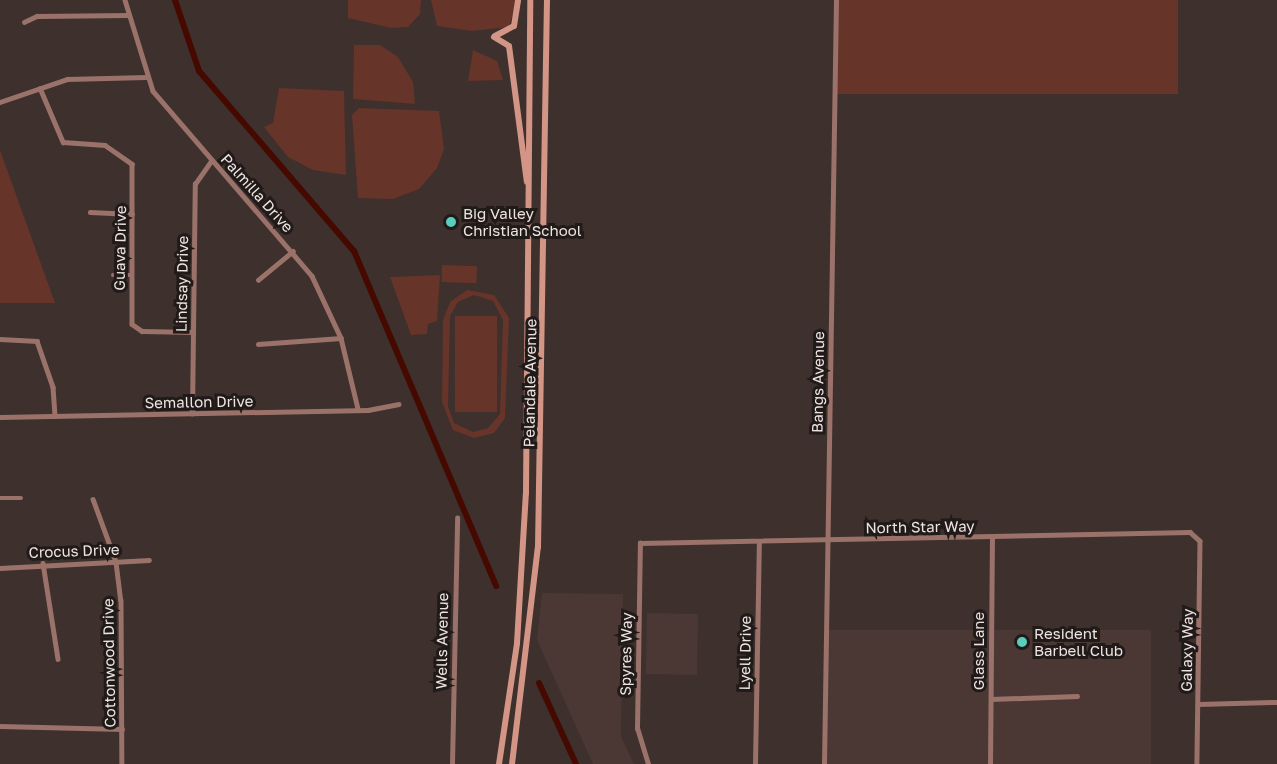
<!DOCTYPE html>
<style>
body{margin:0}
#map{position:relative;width:1277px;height:764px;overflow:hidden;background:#3d302d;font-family:"Golos Text",sans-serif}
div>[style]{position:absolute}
.built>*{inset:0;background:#4b3834;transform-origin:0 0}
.green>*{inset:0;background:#663429;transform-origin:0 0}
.canal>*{height:6px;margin:-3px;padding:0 3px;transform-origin:3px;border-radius:3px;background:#460900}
.minor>*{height:4.5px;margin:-2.25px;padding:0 2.25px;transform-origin:2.25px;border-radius:2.25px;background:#9a7269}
.secondary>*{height:6px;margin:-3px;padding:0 3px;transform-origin:3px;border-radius:3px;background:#d39586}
.dots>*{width:16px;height:16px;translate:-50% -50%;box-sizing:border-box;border:3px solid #201a18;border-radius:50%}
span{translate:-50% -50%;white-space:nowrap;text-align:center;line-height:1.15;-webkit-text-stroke:6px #201a18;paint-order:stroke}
.street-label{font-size:15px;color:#ede4e2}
.poi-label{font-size:15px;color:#ede4e2}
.left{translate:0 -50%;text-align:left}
</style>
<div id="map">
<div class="built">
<div style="clip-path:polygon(542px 593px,623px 594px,621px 737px,634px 764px,593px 764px,537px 640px)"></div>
<div style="left:647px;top:613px;width:51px;height:61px;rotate:1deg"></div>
<div style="left:1151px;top:630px;width:134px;height:325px;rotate:90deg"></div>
</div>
<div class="green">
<div style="clip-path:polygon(348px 0,421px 0,420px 14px,408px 27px,391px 28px,348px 18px)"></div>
<div style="clip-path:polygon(431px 0,517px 0,509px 27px,472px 31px,437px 26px)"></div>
<div style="left:836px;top:0;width:342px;height:94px"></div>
<div style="clip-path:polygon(354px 45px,380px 45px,398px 57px,413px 82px,415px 104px,353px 99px)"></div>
<div style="clip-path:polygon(473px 50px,497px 61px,503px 80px,468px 81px)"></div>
<div style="clip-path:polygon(279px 88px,344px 91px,346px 175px,313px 170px,288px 157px,264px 127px,273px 123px)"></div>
<div style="clip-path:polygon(359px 108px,439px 111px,444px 149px,437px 168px,419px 189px,393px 199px,358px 198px,352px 115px)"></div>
<div style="clip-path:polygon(0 150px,55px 303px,0 303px)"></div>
<div style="left:442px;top:265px;width:35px;height:17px;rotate:2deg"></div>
<div style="clip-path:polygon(440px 275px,437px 321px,428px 324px,427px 334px,411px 335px,390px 277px)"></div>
<div style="clip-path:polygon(evenodd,467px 290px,494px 295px,509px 318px,505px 418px,494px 433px,474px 438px,453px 430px,442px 402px,443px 320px,450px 302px,467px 290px,474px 295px,493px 301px,503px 320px,500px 414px,488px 428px,473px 432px,454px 423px,448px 406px,450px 316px,458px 302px,474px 295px)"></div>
<div style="left:455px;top:316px;width:42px;height:96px"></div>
</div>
<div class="canal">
<div style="left:175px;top:0;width:75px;rotate:71.3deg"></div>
<div style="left:199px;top:71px;width:238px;rotate:49.3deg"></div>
<div style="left:354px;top:251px;width:364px;rotate:67deg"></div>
<div style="left:539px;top:683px;width:89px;rotate:65.4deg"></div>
</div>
<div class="minor">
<div style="left:125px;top:0;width:95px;rotate:72.9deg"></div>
<div style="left:153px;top:91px;width:244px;rotate:49.3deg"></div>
<div style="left:312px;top:276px;width:68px;rotate:64.9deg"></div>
<div style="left:341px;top:338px;width:73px;rotate:76.5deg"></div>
<div style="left:24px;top:22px;width:14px;rotate:-25deg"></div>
<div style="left:37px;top:16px;width:91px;rotate:-0.6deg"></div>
<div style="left:40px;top:88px;width:59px;rotate:66.9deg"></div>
<div style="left:63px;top:142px;width:42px;rotate:4.1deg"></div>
<div style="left:105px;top:145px;width:33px;rotate:35deg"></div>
<div style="left:132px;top:164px;width:160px;rotate:90deg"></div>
<div style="left:132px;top:324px;width:12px;rotate:35deg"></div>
<div style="left:142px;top:331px;width:51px;rotate:1.1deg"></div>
<div style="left:0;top:102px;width:71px;rotate:-18.9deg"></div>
<div style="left:67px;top:79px;width:79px;rotate:-1.5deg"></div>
<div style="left:90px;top:212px;width:42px;rotate:2.7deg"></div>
<div style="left:113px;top:275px;width:19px"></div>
<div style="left:258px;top:280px;width:45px;rotate:-39.6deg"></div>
<div style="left:0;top:339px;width:37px;rotate:3deg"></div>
<div style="left:37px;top:341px;width:49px;rotate:70.8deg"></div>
<div style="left:53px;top:387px;width:29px;rotate:86deg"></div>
<div style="left:258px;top:344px;width:83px;rotate:-4.1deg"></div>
<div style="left:192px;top:414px;width:230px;rotate:-89.3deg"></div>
<div style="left:195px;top:184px;width:29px;rotate:-55deg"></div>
<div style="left:0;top:417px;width:368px;rotate:-1.1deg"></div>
<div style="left:368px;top:410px;width:31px;rotate:-11deg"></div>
<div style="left:0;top:498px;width:21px"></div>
<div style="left:93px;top:499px;width:67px;rotate:69.9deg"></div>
<div style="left:116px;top:562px;width:38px;rotate:83deg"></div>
<div style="left:121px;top:600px;width:164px;rotate:89.7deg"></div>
<div style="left:43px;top:563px;width:97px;rotate:81.1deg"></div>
<div style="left:0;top:568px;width:149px;rotate:-3.1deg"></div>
<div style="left:991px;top:699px;width:86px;rotate:-2deg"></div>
<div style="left:1198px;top:704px;width:79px;rotate:-1.5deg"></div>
<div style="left:0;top:726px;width:122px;rotate:1.4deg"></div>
<div style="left:452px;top:764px;width:246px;rotate:-88.8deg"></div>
<div style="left:648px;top:764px;width:37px;rotate:-107deg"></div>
<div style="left:637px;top:729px;width:186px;rotate:-89.1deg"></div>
<div style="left:640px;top:543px;width:550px;rotate:-1.15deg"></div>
<div style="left:1190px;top:532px;width:13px;rotate:42deg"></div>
<div style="left:1200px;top:541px;width:223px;rotate:90.8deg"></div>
<div style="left:755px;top:764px;width:222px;rotate:-89deg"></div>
<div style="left:824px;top:764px;width:764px;rotate:-89.1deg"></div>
<div style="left:990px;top:764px;width:227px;rotate:-89.5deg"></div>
</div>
<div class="secondary">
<div style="left:495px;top:36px;width:21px;rotate:-28deg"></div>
<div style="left:514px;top:26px;width:26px;rotate:-81deg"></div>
<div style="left:494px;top:37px;width:17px;rotate:31deg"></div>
<div style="left:509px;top:46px;width:137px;rotate:82.5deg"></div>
<div style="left:499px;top:764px;width:122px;rotate:-81.5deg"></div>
<div style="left:517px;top:643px;width:150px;rotate:-86.6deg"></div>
<div style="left:526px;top:493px;width:493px;rotate:-89.5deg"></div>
<div style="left:512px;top:764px;width:219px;rotate:-83.2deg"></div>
<div style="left:538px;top:547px;width:547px;rotate:-89.06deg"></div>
</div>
<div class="dots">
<div style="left:451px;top:222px;background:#59cebe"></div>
<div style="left:1022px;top:642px;background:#59cebe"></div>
</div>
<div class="street-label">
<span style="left:257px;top:193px;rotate:48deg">Palmilla Drive</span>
<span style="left:120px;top:248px;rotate:-89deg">Guava Drive</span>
<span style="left:182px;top:284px;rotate:-89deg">Lindsay Drive</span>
<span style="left:818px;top:382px;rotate:-89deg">Bangs Avenue</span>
<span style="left:530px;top:383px;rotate:-89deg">Pelandale Avenue</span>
<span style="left:199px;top:402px;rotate:-1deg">Semallon Drive</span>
<span style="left:920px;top:527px;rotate:-1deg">North Star Way</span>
<span style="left:74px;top:551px;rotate:-2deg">Crocus Drive</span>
<span style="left:442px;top:641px;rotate:-89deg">Wells Avenue</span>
<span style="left:1187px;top:650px;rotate:-89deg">Galaxy Way</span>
<span style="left:979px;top:651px;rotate:-90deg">Glass Lane</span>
<span style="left:745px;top:653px;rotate:-89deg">Lyell Drive</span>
<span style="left:626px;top:654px;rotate:-89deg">Spyres Way</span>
<span style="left:109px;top:663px;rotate:-91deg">Cottonwood Drive</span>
</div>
<div class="poi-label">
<span class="left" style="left:463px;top:222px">Big Valley<br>Christian School</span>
<span class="left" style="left:1034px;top:642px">Resident<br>Barbell Club</span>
</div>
</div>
